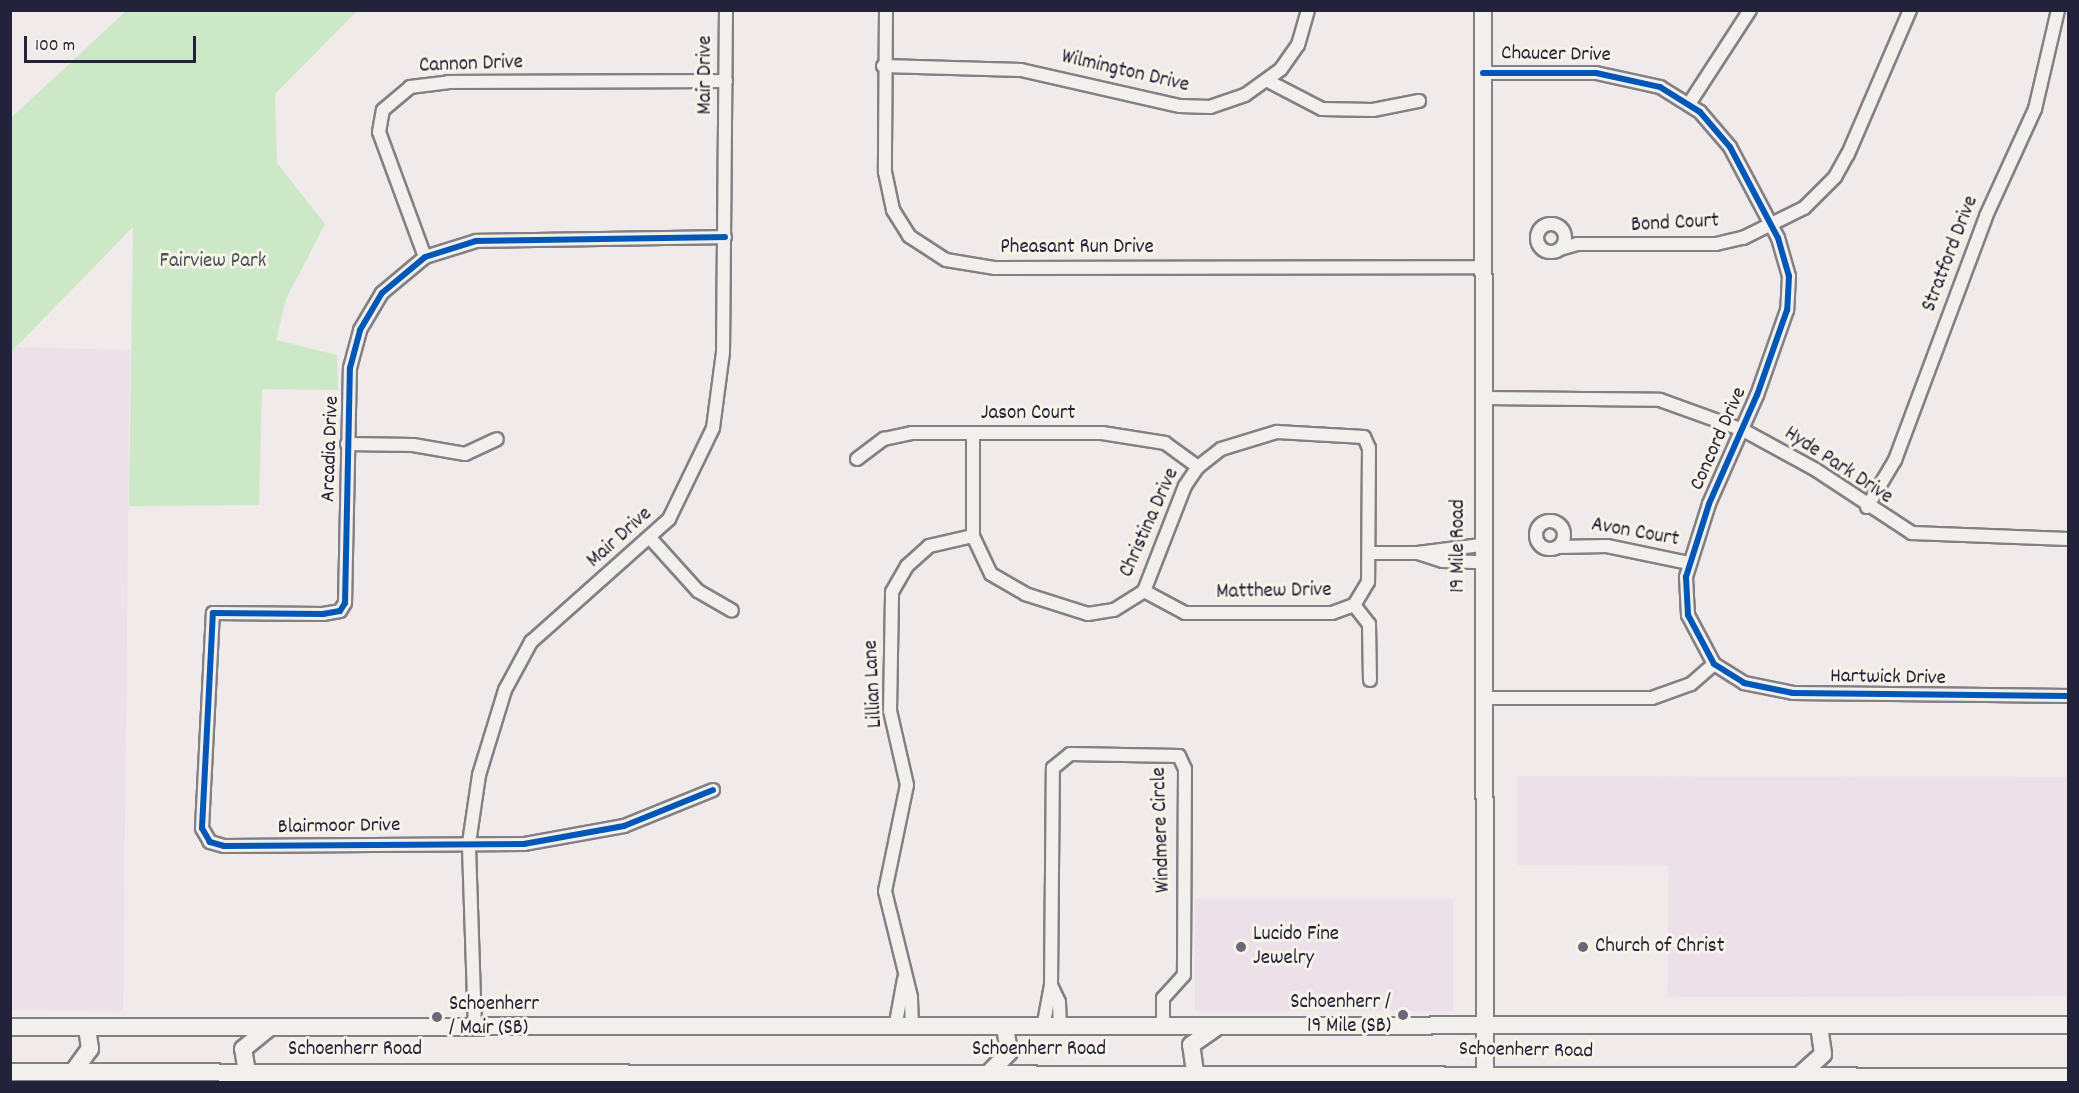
<!DOCTYPE html>
<style>
body{margin:0}
#map{position:relative;width:2079px;height:1093px;overflow:hidden;background:#f0eaea;font-family:Dekko,sans-serif}
div>[style]{position:absolute}
.built>*{inset:0;background:#ede1e9;transform-origin:0 0}
.green>*{inset:0;background:#cce8c6}
.roads{filter:drop-shadow(2px 0 #838085) drop-shadow(-2px 0 #838085) drop-shadow(0 2px #838085) drop-shadow(0 -2px #838085)}
.street>*{height:12px;margin:-6px;padding:0 6px;transform-origin:6px;border-radius:6px;background:#f2f0ed}
.street>.ring{margin:-6px;padding:0;box-sizing:content-box;background:none;border:12px solid #f2f0ed;border-radius:50%}
.secondary>*{height:16px;margin:-8px;padding:0 8px;transform-origin:8px;border-radius:8px;background:#f2f0ed}
.cycleway>*{height:6px;margin:-3px;padding:0 3px;transform-origin:3px;border-radius:3px;background:#0057b8}
.dots>*{width:16px;height:16px;translate:-50% -50%;box-sizing:border-box;border:3px solid #f7f3e8;border-radius:50%}
span{translate:-50% -50%;white-space:nowrap;text-align:center;line-height:1.15;-webkit-text-stroke:6px #f7f3e8;paint-order:stroke}
.street-label{font-size:21px;color:#22223b}
.park-label{font-size:21px;color:#455356}
.poi-label{font-size:21px;color:#22223b}
.left{translate:0 -50%;text-align:left}
.right{translate:-100% -50%;text-align:right}
.frame{position:absolute;inset:0;border:12px solid #22223b;pointer-events:none}
.scale{position:absolute;left:24px;top:36px;width:172px;height:27px;box-sizing:border-box;border:3px solid #22223b;border-top:0;padding-left:8px;font-size:18px;line-height:21px;white-space:nowrap;color:#22223b;-webkit-text-stroke:4px #f7f3e8;paint-order:stroke}
</style>
<div id="map">
<div class="built">
<div style="clip-path:polygon(16px 347px,130px 350px,123px 1011px,11px 1010px,11px 352px)"></div>
<div style="clip-path:polygon(1517px 776px,2068px 777px,2068px 996px,1667px 997px,1669px 866px,1517px 865px)"></div>
<div style="left:1195px;top:899px;width:258px;height:112px"></div>
</div>
<div class="green">
<div style="clip-path:polygon(126px 11px,357px 11px,275px 94px,277px 163px,325px 224px,286px 299px,276px 340px,337px 355px,338px 390px,262px 389px,259px 505px,129px 506px,133px 227px,11px 352px,11px 118px)"></div>
</div>
<div class="roads">
<div class="street">
<div style="left:886px;top:10px;width:162px;rotate:90.4deg"></div>
<div style="left:885px;top:172px;width:39px;rotate:78deg"></div>
<div style="left:893px;top:210px;width:31px;rotate:58deg"></div>
<div style="left:909px;top:236px;width:44px;rotate:33deg"></div>
<div style="left:946px;top:260px;width:50px;rotate:9.3deg"></div>
<div style="left:995px;top:268px;width:488px;rotate:-0.1deg"></div>
<div style="left:883px;top:66px;width:138px;rotate:1.7deg"></div>
<div style="left:1021px;top:70px;width:163px;rotate:12.8deg"></div>
<div style="left:1180px;top:106px;width:30px;rotate:2deg"></div>
<div style="left:1210px;top:107px;width:37px;rotate:-19deg"></div>
<div style="left:1245px;top:95px;width:44px;rotate:-35.8deg"></div>
<div style="left:1281px;top:69px;width:29px;rotate:-55deg"></div>
<div style="left:1298px;top:45px;width:36px;rotate:-74deg"></div>
<div style="left:1483px;top:73px;width:113px"></div>
<div style="left:1596px;top:73px;width:66px;rotate:12.3deg"></div>
<div style="left:1660px;top:87px;width:47px;rotate:32deg"></div>
<div style="left:1700px;top:112px;width:46px;rotate:49.4deg"></div>
<div style="left:1730px;top:147px;width:103px;rotate:62.2deg"></div>
<div style="left:1778px;top:238px;width:40px;rotate:74deg"></div>
<div style="left:1789px;top:276px;width:34px;rotate:93deg"></div>
<div style="left:1787px;top:310px;width:90px;rotate:109.4deg"></div>
<div style="left:1757px;top:395px;width:119px;rotate:113.8deg"></div>
<div style="left:1709px;top:504px;width:77px;rotate:107.5deg"></div>
<div style="left:1686px;top:577px;width:38px;rotate:87deg"></div>
<div style="left:1688px;top:615px;width:55px;rotate:62deg"></div>
<div style="left:1714px;top:664px;width:36px;rotate:32deg"></div>
<div style="left:1744px;top:683px;width:50px;rotate:11.5deg"></div>
<div style="left:1793px;top:693px;width:275px;rotate:0.6deg"></div>
<div style="left:1268px;top:81px;width:61px;rotate:27.4deg"></div>
<div style="left:1322px;top:109px;width:51px;rotate:1.1deg"></div>
<div style="left:1373px;top:110px;width:47px;rotate:-11.1deg"></div>
<div style="left:1689px;top:104px;width:112px;rotate:-57deg"></div>
<div class="ring" style="left:1537px;top:224px;width:16px;height:16px"></div>
<div style="left:1560px;top:249px;width:18px;rotate:-16deg"></div>
<div style="left:1577px;top:244px;width:139px"></div>
<div style="left:1716px;top:244px;width:28px;rotate:-13deg"></div>
<div style="left:1743px;top:238px;width:68px;rotate:-26.2deg"></div>
<div style="left:1804px;top:208px;width:44px;rotate:-45deg"></div>
<div style="left:1835px;top:177px;width:26px;rotate:-61deg"></div>
<div style="left:1848px;top:154px;width:157px;rotate:-66.7deg"></div>
<div style="left:425px;top:257px;width:133px;rotate:-110.2deg"></div>
<div style="left:379px;top:132px;width:22px;rotate:-80deg"></div>
<div style="left:383px;top:110px;width:35px;rotate:-40deg"></div>
<div style="left:410px;top:87px;width:38px;rotate:-7deg"></div>
<div style="left:448px;top:82px;width:278px;rotate:-0.2deg"></div>
<div style="left:1483px;top:398px;width:177px;rotate:0.6deg"></div>
<div style="left:1660px;top:400px;width:88px;rotate:19.9deg"></div>
<div style="left:1743px;top:430px;width:83px;rotate:28.7deg"></div>
<div style="left:1816px;top:470px;width:115px;rotate:33.3deg"></div>
<div style="left:1912px;top:533px;width:156px;rotate:2.2deg"></div>
<div style="left:973px;top:433px;width:103px;rotate:90deg"></div>
<div style="left:973px;top:536px;width:42px;rotate:64.7deg"></div>
<div style="left:991px;top:574px;width:39px;rotate:30deg"></div>
<div style="left:1025px;top:594px;width:66px;rotate:17.6deg"></div>
<div style="left:1088px;top:614px;width:26px;rotate:-9deg"></div>
<div style="left:1114px;top:610px;width:36px;rotate:-32deg"></div>
<div style="left:1144px;top:591px;width:113px;rotate:-68.7deg"></div>
<div style="left:1185px;top:486px;width:23px;rotate:-56deg"></div>
<div style="left:1198px;top:467px;width:29px;rotate:-38deg"></div>
<div style="left:1221px;top:449px;width:59px;rotate:-16.9deg"></div>
<div style="left:1277px;top:432px;width:87px;rotate:3.3deg"></div>
<div style="left:1364px;top:437px;width:12px;rotate:66deg"></div>
<div style="left:1369px;top:448px;width:134px;rotate:90.4deg"></div>
<div style="left:1368px;top:582px;width:27px;rotate:121deg"></div>
<div style="left:1354px;top:605px;width:23px;rotate:160deg"></div>
<div style="left:1332px;top:613px;width:147px;rotate:180deg"></div>
<div style="left:1185px;top:613px;width:47px;rotate:-151.8deg"></div>
<div style="left:347px;top:444px;width:66px;rotate:0.9deg"></div>
<div style="left:413px;top:445px;width:53px;rotate:9.8deg"></div>
<div style="left:465px;top:454px;width:35px;rotate:-25deg"></div>
<div style="left:857px;top:459px;width:34px;rotate:-37deg"></div>
<div style="left:884px;top:439px;width:29px;rotate:-12deg"></div>
<div style="left:912px;top:433px;width:190px"></div>
<div style="left:1102px;top:433px;width:64px;rotate:9deg"></div>
<div style="left:1165px;top:443px;width:41px;rotate:36deg"></div>
<div style="left:1867px;top:507px;width:55px;rotate:-59.2deg"></div>
<div style="left:1895px;top:460px;width:260px;rotate:-69.5deg"></div>
<div style="left:1986px;top:216px;width:118px;rotate:-65.4deg"></div>
<div style="left:2035px;top:109px;width:102px;rotate:-76.9deg"></div>
<div class="ring" style="left:1536px;top:521px;width:16px;height:16px"></div>
<div style="left:651px;top:539px;width:70px;rotate:47.9deg"></div>
<div style="left:698px;top:591px;width:39px;rotate:30deg"></div>
<div style="left:1481px;top:545px;width:64px;rotate:172.8deg"></div>
<div style="left:1418px;top:553px;width:26px;rotate:18deg"></div>
<div style="left:1443px;top:561px;width:38px;rotate:2deg"></div>
<div style="left:1558px;top:547px;width:49px;rotate:-1.2deg"></div>
<div style="left:1607px;top:546px;width:84px;rotate:11.7deg"></div>
<div style="left:1369px;top:553px;width:49px"></div>
<div style="left:1354px;top:605px;width:24px;rotate:52deg"></div>
<div style="left:1369px;top:624px;width:56px;rotate:89deg"></div>
<div style="left:1483px;top:698px;width:169px"></div>
<div style="left:1652px;top:698px;width:41px;rotate:-19.7deg"></div>
<div style="left:1691px;top:684px;width:30px;rotate:-41deg"></div>
<div style="left:713px;top:790px;width:96px;rotate:158deg"></div>
<div style="left:624px;top:826px;width:102px;rotate:169.8deg"></div>
<div style="left:524px;top:844px;width:300px;rotate:179.6deg"></div>
<div style="left:224px;top:846px;width:15px;rotate:-164deg"></div>
<div style="left:210px;top:842px;width:16px;rotate:-120deg"></div>
<div style="left:202px;top:828px;width:215px;rotate:-87.1deg"></div>
<div style="left:213px;top:613px;width:110px;rotate:0.5deg"></div>
<div style="left:323px;top:614px;width:17px;rotate:-10deg"></div>
<div style="left:340px;top:611px;width:9px;rotate:-58deg"></div>
<div style="left:345px;top:603px;width:235px;rotate:-88.8deg"></div>
<div style="left:350px;top:368px;width:39px;rotate:-75deg"></div>
<div style="left:360px;top:330px;width:43px;rotate:-59.3deg"></div>
<div style="left:382px;top:293px;width:56px;rotate:-39.9deg"></div>
<div style="left:425px;top:257px;width:53px;rotate:-17.4deg"></div>
<div style="left:476px;top:241px;width:249px;rotate:-0.9deg"></div>
<div style="left:1051px;top:985px;width:217px;rotate:-89.5deg"></div>
<div style="left:1053px;top:768px;width:22px;rotate:-39deg"></div>
<div style="left:1070px;top:754px;width:109px;rotate:1.1deg"></div>
<div style="left:1179px;top:756px;width:14px;rotate:65deg"></div>
<div style="left:1185px;top:769px;width:206px;rotate:90.3deg"></div>
<div style="left:1184px;top:975px;width:31px;rotate:132deg"></div>
<div style="left:1163px;top:998px;width:29px;rotate:90deg"></div>
<div style="left:475px;top:1028px;width:185px;rotate:-91.9deg"></div>
<div style="left:469px;top:843px;width:69px;rotate:-81.6deg"></div>
<div style="left:479px;top:775px;width:89px;rotate:-73deg"></div>
<div style="left:505px;top:690px;width:55px;rotate:-61.6deg"></div>
<div style="left:531px;top:642px;width:185px;rotate:-41.7deg"></div>
<div style="left:669px;top:519px;width:101px;rotate:-64.2deg"></div>
<div style="left:713px;top:428px;width:77px;rotate:-82.5deg"></div>
<div style="left:723px;top:352px;width:342px;rotate:-89.5deg"></div>
<div style="left:895px;top:1028px;width:50px;rotate:-79.6deg"></div>
<div style="left:912px;top:1028px;width:31px;rotate:-92deg"></div>
<div style="left:911px;top:997px;width:109px;rotate:-103.8deg"></div>
<div style="left:885px;top:891px;width:108px;rotate:-78.3deg"></div>
<div style="left:907px;top:785px;width:76px;rotate:-102.9deg"></div>
<div style="left:890px;top:711px;width:119px;rotate:-89deg"></div>
<div style="left:892px;top:592px;width:30px;rotate:-60deg"></div>
<div style="left:907px;top:566px;width:30px;rotate:-42deg"></div>
<div style="left:929px;top:546px;width:45px;rotate:-12.8deg"></div>
<div style="left:1043px;top:1028px;width:44px;rotate:-79.5deg"></div>
<div style="left:1051px;top:985px;width:19px;rotate:65deg"></div>
<div style="left:1059px;top:1002px;width:25px;rotate:88deg"></div>
</div>
<div class="secondary">
<div style="left:1483px;top:10px;width:1072px;rotate:89.89deg"></div>
<div style="left:10px;top:1027px;width:2058px;rotate:-0.06deg"></div>
<div style="left:10px;top:1072px;width:2058px;rotate:0.14deg"></div>
<div style="left:73px;top:1072px;width:29px;rotate:-54deg"></div>
<div style="left:90px;top:1049px;width:22px;rotate:-98deg"></div>
<div style="left:1195px;top:1072px;width:27px;rotate:-98deg"></div>
<div style="left:1191px;top:1045px;width:29px;rotate:-35deg"></div>
<div style="left:247px;top:1073px;width:24px;rotate:-99deg"></div>
<div style="left:243px;top:1049px;width:32px;rotate:-39deg"></div>
<div style="left:989px;top:1073px;width:29px;rotate:-46deg"></div>
<div style="left:1009px;top:1052px;width:25px;rotate:-99deg"></div>
<div style="left:1800px;top:1075px;width:31px;rotate:-42deg"></div>
<div style="left:1823px;top:1054px;width:27px;rotate:-98deg"></div>
</div>
</div>
<div class="cycleway">
<div style="left:1483px;top:73px;width:113px"></div>
<div style="left:1596px;top:73px;width:66px;rotate:12.3deg"></div>
<div style="left:1660px;top:87px;width:47px;rotate:32deg"></div>
<div style="left:1700px;top:112px;width:46px;rotate:49.4deg"></div>
<div style="left:1730px;top:147px;width:103px;rotate:62.2deg"></div>
<div style="left:1778px;top:238px;width:40px;rotate:74deg"></div>
<div style="left:1789px;top:276px;width:34px;rotate:93deg"></div>
<div style="left:1787px;top:310px;width:90px;rotate:109.4deg"></div>
<div style="left:1757px;top:395px;width:119px;rotate:113.8deg"></div>
<div style="left:1709px;top:504px;width:77px;rotate:107.5deg"></div>
<div style="left:1686px;top:577px;width:38px;rotate:87deg"></div>
<div style="left:1688px;top:615px;width:55px;rotate:62deg"></div>
<div style="left:1714px;top:664px;width:36px;rotate:32deg"></div>
<div style="left:1744px;top:683px;width:50px;rotate:11.5deg"></div>
<div style="left:1793px;top:693px;width:275px;rotate:0.6deg"></div>
<div style="left:713px;top:790px;width:96px;rotate:158deg"></div>
<div style="left:624px;top:826px;width:102px;rotate:169.8deg"></div>
<div style="left:524px;top:844px;width:300px;rotate:179.6deg"></div>
<div style="left:224px;top:846px;width:15px;rotate:-164deg"></div>
<div style="left:210px;top:842px;width:16px;rotate:-120deg"></div>
<div style="left:202px;top:828px;width:215px;rotate:-87.1deg"></div>
<div style="left:213px;top:613px;width:110px;rotate:0.5deg"></div>
<div style="left:323px;top:614px;width:17px;rotate:-10deg"></div>
<div style="left:340px;top:611px;width:9px;rotate:-58deg"></div>
<div style="left:345px;top:603px;width:235px;rotate:-88.8deg"></div>
<div style="left:350px;top:368px;width:39px;rotate:-75deg"></div>
<div style="left:360px;top:330px;width:43px;rotate:-59.3deg"></div>
<div style="left:382px;top:293px;width:56px;rotate:-39.9deg"></div>
<div style="left:425px;top:257px;width:53px;rotate:-17.4deg"></div>
<div style="left:476px;top:241px;width:249px;rotate:-0.9deg"></div>
</div>
<div class="dots">
<div style="left:1241px;top:947px;background:#6a6878"></div>
<div style="left:1583px;top:947px;background:#6a6878"></div>
<div style="left:1403px;top:1015px;background:#6a6878"></div>
<div style="left:437px;top:1017px;background:#6a6878"></div>
</div>
<div class="street-label">
<span style="left:1556px;top:55px;rotate:1deg">Chaucer Drive</span>
<span style="left:471px;top:65px;rotate:-2deg">Cannon Drive</span>
<span style="left:1125px;top:72px;rotate:13deg">Wilmington Drive</span>
<span style="left:706px;top:75px;rotate:-90deg">Mair Drive</span>
<span style="left:1675px;top:224px;rotate:-3deg">Bond Court</span>
<span style="left:1077px;top:248px">Pheasant Run Drive</span>
<span style="left:1951px;top:254px;rotate:-69deg">Stratford Drive</span>
<span style="left:1028px;top:414px">Jason Court</span>
<span style="left:1719px;top:439px;rotate:-66deg">Concord Drive</span>
<span style="left:331px;top:449px;rotate:-88deg">Arcadia Drive</span>
<span style="left:1838px;top:466px;rotate:33deg">Hyde Park Drive</span>
<span style="left:1150px;top:523px;rotate:-66deg">Christina Drive</span>
<span style="left:1635px;top:533px;rotate:10deg">Avon Court</span>
<span style="left:620px;top:538px;rotate:-42deg">Mair Drive</span>
<span style="left:1459px;top:546px;rotate:-90deg">19 Mile Road</span>
<span style="left:1274px;top:592px;rotate:-1deg">Matthew Drive</span>
<span style="left:1888px;top:678px;rotate:1deg">Hartwick Drive</span>
<span style="left:874px;top:684px;rotate:-93deg">Lillian Lane</span>
<span style="left:339px;top:827px;rotate:-1deg">Blairmoor Drive</span>
<span style="left:1162px;top:830px;rotate:-92deg">Windmere Circle</span>
<span style="left:355px;top:1050px">Schoenherr Road</span>
<span style="left:1039px;top:1050px">Schoenherr Road</span>
<span style="left:1526px;top:1051px;rotate:1deg">Schoenherr Road</span>
</div>
<div class="park-label">
<span style="left:213px;top:262px">Fairview Park</span>
</div>
<div class="poi-label">
<span class="left" style="left:1253px;top:947px">Lucido Fine<br>Jewelry</span>
<span class="left" style="left:1595px;top:947px">Church of Christ</span>
<span class="right" style="left:1391px;top:1015px">Schoenherr /<br>19 Mile (SB)</span>
<span class="left" style="left:449px;top:1017px">Schoenherr<br>/ Mair (SB)</span>
</div>
<div class="frame"></div>
<div class="scale">100 m</div>
</div>
